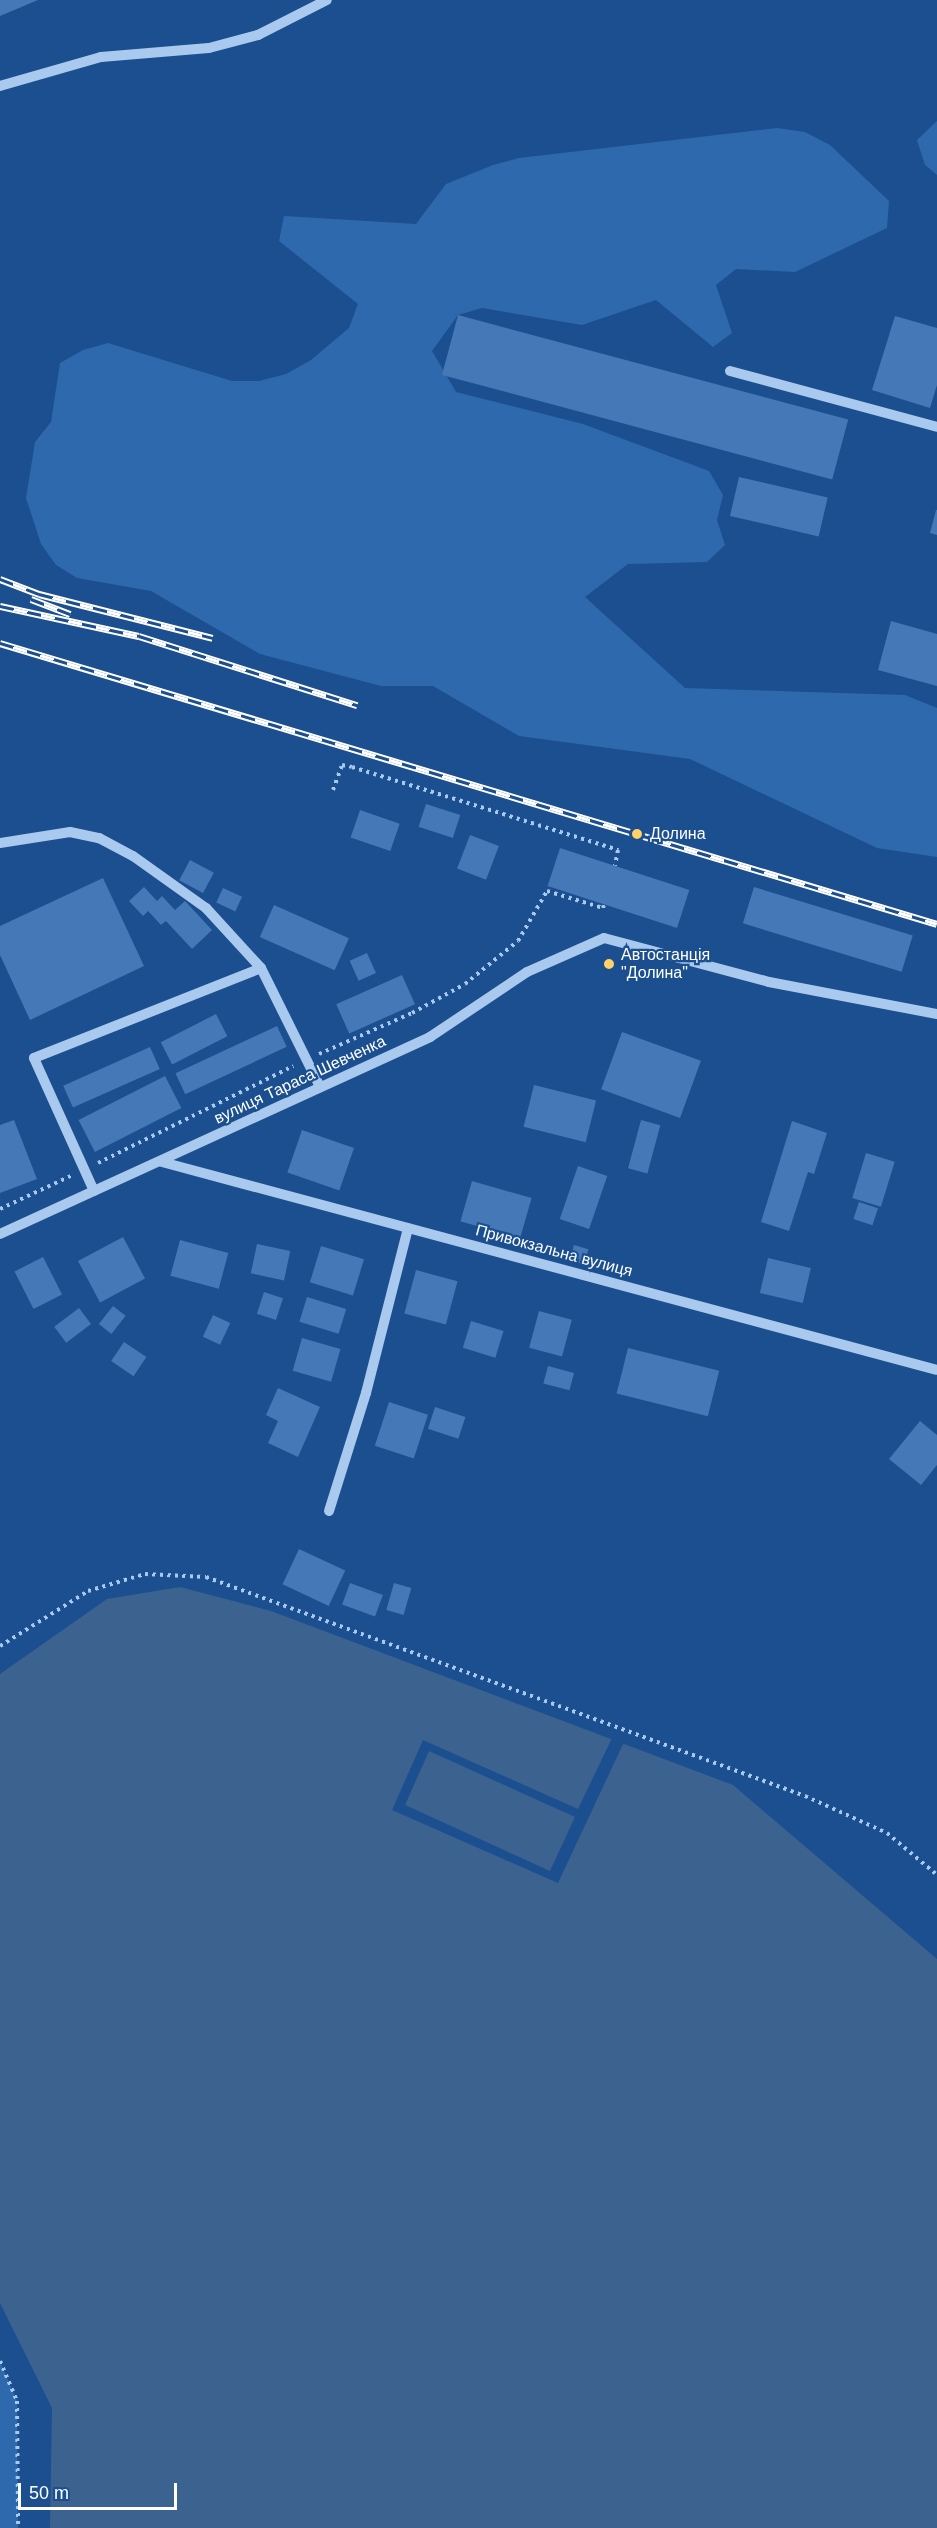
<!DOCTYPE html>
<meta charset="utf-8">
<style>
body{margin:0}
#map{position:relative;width:937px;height:2528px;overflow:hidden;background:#1b4f8f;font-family:Arial,sans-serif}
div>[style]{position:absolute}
.green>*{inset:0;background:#2e69ad}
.water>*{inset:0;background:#3c6290}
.pier>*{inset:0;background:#1b4f8f}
.building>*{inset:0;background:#4478b7;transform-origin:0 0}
.path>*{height:4px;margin-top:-2px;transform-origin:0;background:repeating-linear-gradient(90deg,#a9c9ee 0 3px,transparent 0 7.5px)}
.minor>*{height:10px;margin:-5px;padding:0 5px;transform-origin:5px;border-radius:5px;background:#a9c9ee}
.rail>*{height:7px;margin-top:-3.5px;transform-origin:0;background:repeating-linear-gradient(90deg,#1b4f8f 0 14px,#fff 0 28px);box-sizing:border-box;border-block:2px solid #fff}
.dots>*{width:16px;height:16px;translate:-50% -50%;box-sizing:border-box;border:3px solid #1b4f8f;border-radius:50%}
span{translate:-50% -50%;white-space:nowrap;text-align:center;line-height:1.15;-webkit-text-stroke:4.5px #1b4f8f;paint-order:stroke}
.poi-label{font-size:16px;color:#fff}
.left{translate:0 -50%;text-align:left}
.street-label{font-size:16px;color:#fff}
.scale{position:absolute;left:18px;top:2483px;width:159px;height:27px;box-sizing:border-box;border:3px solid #fff;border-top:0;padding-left:8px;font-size:18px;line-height:21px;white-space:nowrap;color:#fff;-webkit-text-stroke:4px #1b4f8f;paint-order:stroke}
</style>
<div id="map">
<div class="green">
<div style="clip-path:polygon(937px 121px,937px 175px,925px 165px,917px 140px)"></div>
<div style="clip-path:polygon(777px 128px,805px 132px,830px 145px,889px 201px,887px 228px,795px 272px,736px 269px,716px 285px,732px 333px,713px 347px,656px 300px,582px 325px,482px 308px,458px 315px,432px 351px,456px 392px,583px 424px,709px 471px,723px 495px,717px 520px,725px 545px,707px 562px,628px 564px,585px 597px,685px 688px,905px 695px,937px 708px,937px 857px,877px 848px,690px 759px,519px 736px,433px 686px,381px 686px,260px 654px,151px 591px,77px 578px,56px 565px,41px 544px,26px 498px,35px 442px,51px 422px,60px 363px,83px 350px,108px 343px,232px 381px,259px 381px,286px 374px,311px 360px,349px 328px,358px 304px,279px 241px,284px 216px,416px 224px,446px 184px,493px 165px,519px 158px)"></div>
<div style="clip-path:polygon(0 2361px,17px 2401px,18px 2528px,0 2528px)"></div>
</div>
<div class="water">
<div style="clip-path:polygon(180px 1587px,271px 1611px,733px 1785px,937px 1959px,937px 2528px,50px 2528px,52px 2408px,0 2303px,0 1674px,107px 1599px)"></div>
</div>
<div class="pier">
<div style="clip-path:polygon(evenodd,612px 1738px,624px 1742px,558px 1883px,392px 1810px,423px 1740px,578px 1809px,612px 1738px,429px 1751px,575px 1817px,550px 1871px,405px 1805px,429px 1751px)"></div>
</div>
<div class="building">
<div style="clip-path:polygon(0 0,38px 0,0 16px)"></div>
<div style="left:458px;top:315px;width:404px;height:62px;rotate:15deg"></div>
<div style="clip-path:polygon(895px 316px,937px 328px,937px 385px,930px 408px,872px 390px)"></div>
<div style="left:739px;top:477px;width:91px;height:40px;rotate:13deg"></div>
<div style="clip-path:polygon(936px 510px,937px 510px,937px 535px,930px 533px)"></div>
<div style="clip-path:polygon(891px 621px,937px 634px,937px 686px,878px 670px)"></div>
<div style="left:426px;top:804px;width:36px;height:24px;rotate:18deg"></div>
<div style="left:360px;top:810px;width:42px;height:29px;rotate:19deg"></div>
<div style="left:470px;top:835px;width:31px;height:36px;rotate:21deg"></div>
<div style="left:560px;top:848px;width:136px;height:40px;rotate:18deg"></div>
<div style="left:190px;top:860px;width:27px;height:23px;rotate:28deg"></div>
<div style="clip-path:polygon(103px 878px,144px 966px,30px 1020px,0 955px,0 926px)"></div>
<div style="clip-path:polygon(144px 887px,157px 901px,162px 896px,175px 910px,185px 901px,212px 930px,192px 949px,166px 921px,161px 925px,148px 911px,143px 916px,129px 901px)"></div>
<div style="left:754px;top:887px;width:166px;height:38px;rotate:17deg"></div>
<div style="left:223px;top:888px;width:21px;height:16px;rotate:25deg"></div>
<div style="left:274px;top:905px;width:82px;height:35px;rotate:24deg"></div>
<div style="left:367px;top:953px;width:22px;height:19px;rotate:66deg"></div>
<div style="left:402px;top:975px;width:32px;height:72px;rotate:66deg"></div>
<div style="left:216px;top:1014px;width:25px;height:62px;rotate:63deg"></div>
<div style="left:277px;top:1026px;width:23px;height:112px;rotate:65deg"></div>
<div style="left:622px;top:1032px;width:84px;height:61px;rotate:20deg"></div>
<div style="left:150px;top:1047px;width:24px;height:95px;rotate:66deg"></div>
<div style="left:165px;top:1076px;width:36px;height:97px;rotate:63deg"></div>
<div style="left:534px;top:1085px;width:64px;height:43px;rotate:14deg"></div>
<div style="clip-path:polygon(14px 1120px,37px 1179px,0 1193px,0 1125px)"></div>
<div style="left:641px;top:1120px;width:20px;height:50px;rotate:15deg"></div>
<div style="clip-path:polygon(792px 1121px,827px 1133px,814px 1174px,808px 1172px,789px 1231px,761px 1222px)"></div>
<div style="left:302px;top:1130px;width:55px;height:45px;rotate:19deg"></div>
<div style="left:866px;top:1153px;width:30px;height:47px;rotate:17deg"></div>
<div style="left:578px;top:1166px;width:31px;height:56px;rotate:19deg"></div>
<div style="left:472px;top:1181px;width:62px;height:42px;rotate:16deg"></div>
<div style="left:859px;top:1202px;width:20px;height:18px;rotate:18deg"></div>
<div style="left:123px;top:1237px;width:47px;height:51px;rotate:62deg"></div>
<div style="left:180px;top:1240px;width:50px;height:37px;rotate:15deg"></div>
<div style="left:257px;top:1244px;width:34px;height:30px;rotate:12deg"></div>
<div style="left:574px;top:1245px;width:15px;height:16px;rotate:16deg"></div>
<div style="left:321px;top:1246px;width:45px;height:38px;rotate:17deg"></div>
<div style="left:43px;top:1257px;width:42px;height:32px;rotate:63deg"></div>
<div style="left:768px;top:1258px;width:44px;height:36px;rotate:13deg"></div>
<div style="left:416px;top:1270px;width:43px;height:45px;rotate:15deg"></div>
<div style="left:264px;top:1292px;width:20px;height:23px;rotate:18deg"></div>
<div style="left:307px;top:1297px;width:41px;height:26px;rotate:17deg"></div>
<div style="left:113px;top:1306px;width:16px;height:23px;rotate:38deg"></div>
<div style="left:79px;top:1308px;width:20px;height:31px;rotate:53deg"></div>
<div style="left:539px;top:1311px;width:34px;height:38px;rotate:15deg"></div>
<div style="left:213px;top:1315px;width:19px;height:24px;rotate:25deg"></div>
<div style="left:471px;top:1321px;width:34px;height:28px;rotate:17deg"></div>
<div style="left:302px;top:1338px;width:40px;height:34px;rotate:16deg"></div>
<div style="left:124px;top:1342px;width:27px;height:23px;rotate:34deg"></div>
<div style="left:628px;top:1348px;width:94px;height:47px;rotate:14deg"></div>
<div style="left:548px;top:1366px;width:27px;height:18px;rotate:15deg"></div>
<div style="clip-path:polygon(278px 1388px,320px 1407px,298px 1457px,268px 1443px,278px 1421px,266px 1415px)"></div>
<div style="left:389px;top:1402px;width:41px;height:46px;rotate:18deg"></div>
<div style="left:435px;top:1407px;width:32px;height:23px;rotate:18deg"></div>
<div style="clip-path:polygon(920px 1421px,937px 1435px,937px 1465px,921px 1485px,889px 1459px)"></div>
<div style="left:299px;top:1549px;width:51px;height:39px;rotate:25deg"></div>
<div style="left:350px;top:1583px;width:35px;height:23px;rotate:20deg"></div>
<div style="left:394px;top:1583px;width:18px;height:28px;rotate:16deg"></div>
</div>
<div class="path">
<div style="left:333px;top:790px;width:27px;rotate:-70deg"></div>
<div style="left:342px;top:765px;width:10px;rotate:11deg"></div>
<div style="left:352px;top:767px;width:279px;rotate:17.3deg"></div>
<div style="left:618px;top:850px;width:16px;rotate:101deg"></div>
<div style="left:319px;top:1054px;width:102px;rotate:-23.8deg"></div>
<div style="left:412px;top:1013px;width:60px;rotate:-28.7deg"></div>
<div style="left:465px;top:984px;width:68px;rotate:-39.1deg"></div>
<div style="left:518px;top:941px;width:58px;rotate:-59.9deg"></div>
<div style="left:547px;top:891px;width:59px;rotate:16.9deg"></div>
<div style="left:603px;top:908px;width:3px;rotate:-72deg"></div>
<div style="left:98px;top:1163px;width:218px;rotate:-26.4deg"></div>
<div style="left:0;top:1209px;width:81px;rotate:-25deg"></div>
<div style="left:0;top:1646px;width:104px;rotate:-32deg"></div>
<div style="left:88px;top:1591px;width:59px;rotate:-16.6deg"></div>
<div style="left:145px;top:1574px;width:61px;rotate:2.8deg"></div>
<div style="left:206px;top:1577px;width:638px;rotate:20.08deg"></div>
<div style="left:805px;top:1796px;width:90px;rotate:24.3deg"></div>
<div style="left:887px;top:1833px;width:65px;rotate:40deg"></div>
<div style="left:0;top:2361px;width:43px;rotate:67deg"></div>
<div style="left:17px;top:2401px;width:127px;rotate:89.5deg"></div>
</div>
<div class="minor">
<div style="left:0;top:86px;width:105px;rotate:-16deg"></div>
<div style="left:101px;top:57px;width:108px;rotate:-4.8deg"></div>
<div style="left:209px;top:48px;width:51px;rotate:-14.9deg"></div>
<div style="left:258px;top:35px;width:77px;rotate:-26.9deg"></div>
<div style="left:730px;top:371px;width:214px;rotate:15.1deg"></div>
<div style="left:0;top:843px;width:71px;rotate:-8.9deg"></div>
<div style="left:70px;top:832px;width:30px;rotate:12deg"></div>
<div style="left:99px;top:838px;width:38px;rotate:28deg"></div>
<div style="left:133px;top:856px;width:90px;rotate:35.5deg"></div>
<div style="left:206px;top:908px;width:81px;rotate:47.5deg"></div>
<div style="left:261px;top:968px;width:133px;rotate:63.6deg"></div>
<div style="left:162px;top:1162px;width:802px;rotate:15.02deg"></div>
<div style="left:94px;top:1191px;width:146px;rotate:-114.3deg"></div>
<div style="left:34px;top:1058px;width:244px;rotate:-21.6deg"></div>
<div style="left:0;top:1234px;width:473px;rotate:-24.6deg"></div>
<div style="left:430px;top:1037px;width:117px;rotate:-33.8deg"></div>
<div style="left:527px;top:972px;width:84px;rotate:-23.8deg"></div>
<div style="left:604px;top:938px;width:171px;rotate:14.9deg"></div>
<div style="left:769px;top:982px;width:171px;rotate:10.8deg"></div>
<div style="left:329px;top:1511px;width:124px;rotate:-72.6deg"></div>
<div style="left:366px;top:1393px;width:170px;rotate:-75.7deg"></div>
</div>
<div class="rail">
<div style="left:0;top:579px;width:42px;rotate:21deg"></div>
<div style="left:39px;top:594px;width:179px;rotate:14.2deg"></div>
<div style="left:31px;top:599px;width:42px;rotate:21deg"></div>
<div style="left:0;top:606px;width:142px;rotate:12.2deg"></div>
<div style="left:139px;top:636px;width:229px;rotate:17.6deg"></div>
<div style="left:0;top:643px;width:978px;rotate:16.69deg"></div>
</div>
<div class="dots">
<div style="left:637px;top:834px;background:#ffd166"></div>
<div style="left:609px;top:964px;background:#ffd166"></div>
</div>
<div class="poi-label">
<span class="left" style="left:650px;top:834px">Долина</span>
<span class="left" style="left:621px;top:964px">Автостанція<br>"Долина"</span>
</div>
<div class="street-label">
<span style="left:300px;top:1080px;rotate:-25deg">вулиця Тараса Шевченка</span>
<span style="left:554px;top:1251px;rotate:15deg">Привокзальна вулиця</span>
</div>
<div class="scale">50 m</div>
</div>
